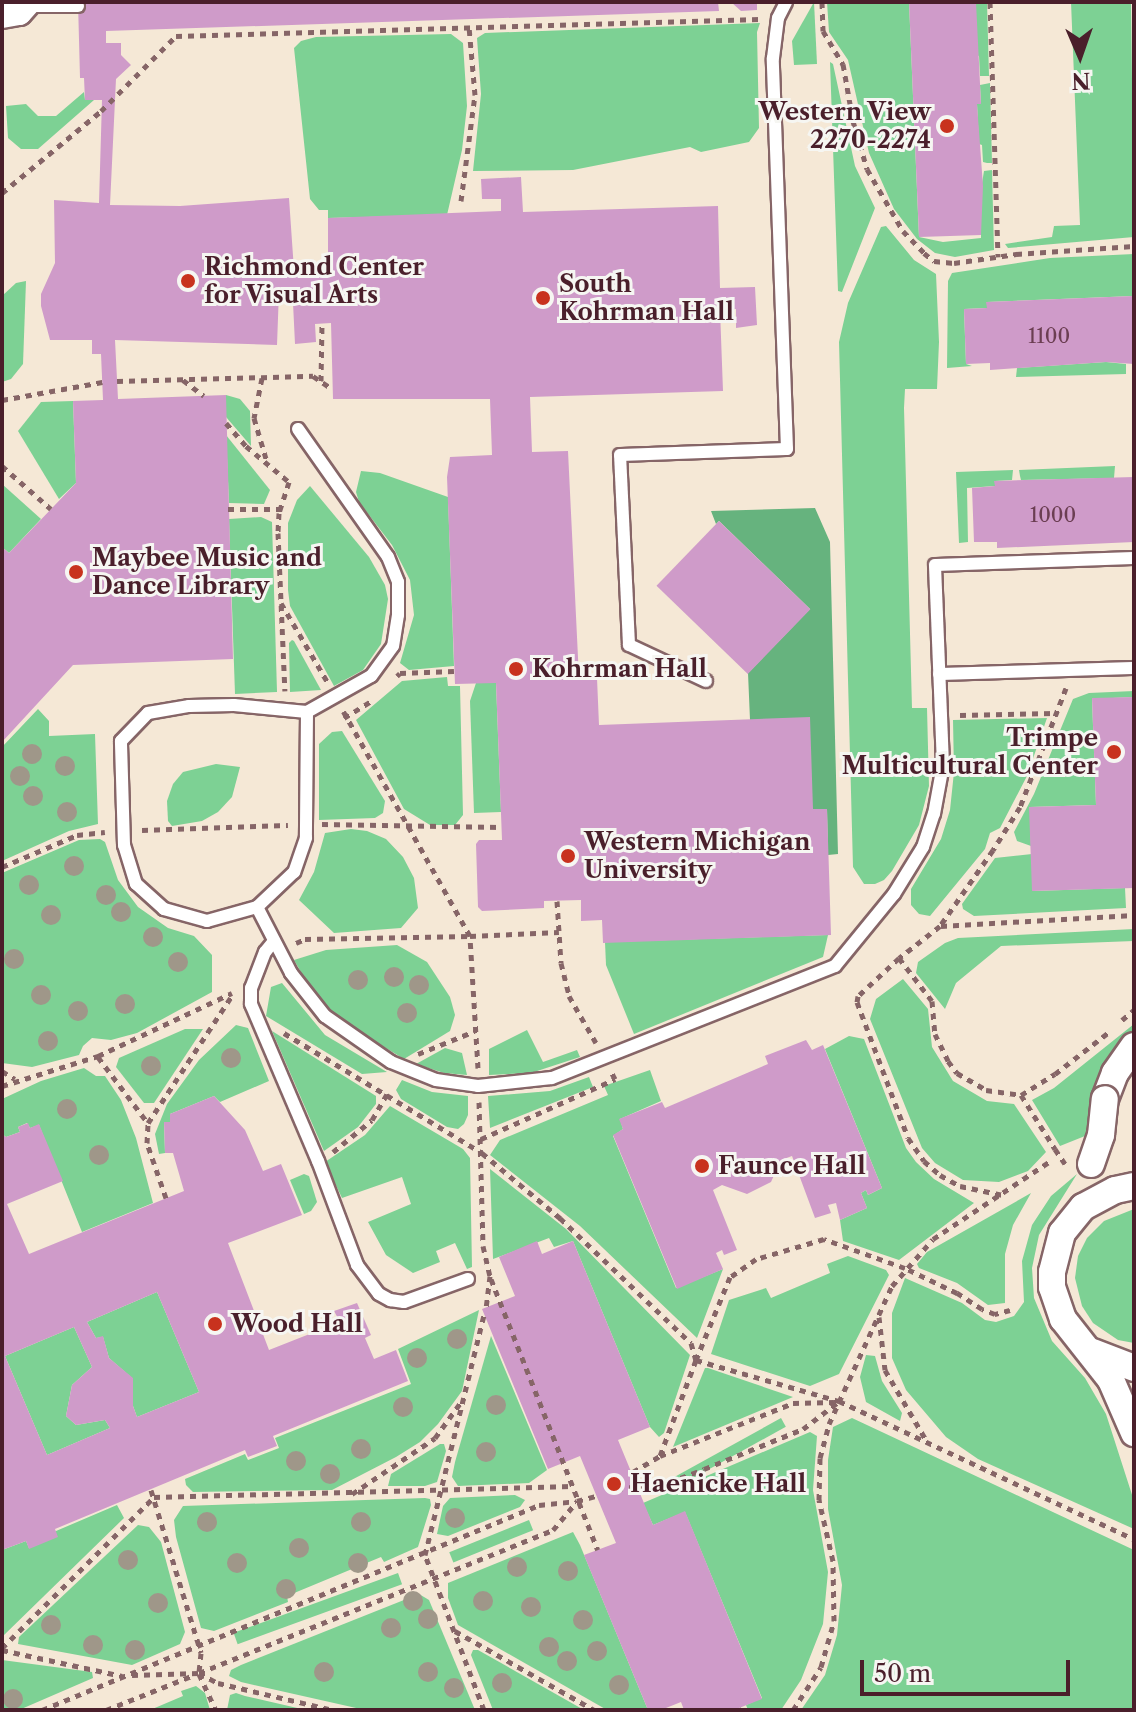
<!DOCTYPE html>
<style>
body{margin:0}
#map{position:relative;width:1136px;height:1712px;overflow:hidden;background:#f5e8d6;font-family:"Libre Caslon Text",serif}
div>[style]{position:absolute}
.green>*{inset:0;background:#7dd194;transform-origin:0 0}
.forest>*{inset:0;background:#66b37e}
.building>*{inset:0;background:#cf9bc9;transform-origin:0 0}
.path>*{height:5px;margin-top:-2.5px;transform-origin:0;background:repeating-linear-gradient(90deg,#866567 0 6px,transparent 0 12px)}
.roads{filter:drop-shadow(2px 0 #866567) drop-shadow(-2px 0 #866567) drop-shadow(0 2px #866567) drop-shadow(0 -2px #866567)}
.service>*{height:12px;margin:-6px;padding:0 6px;transform-origin:6px;border-radius:6px;background:#fff}
.minor>*{height:26px;margin:-13px;padding:0 13px;transform-origin:13px;border-radius:13px;background:#fff}
.path-bridge>*{height:5px;margin-top:-2.5px;transform-origin:0;background:repeating-linear-gradient(90deg,#866567 0 6px,transparent 0 12px)}
.bridges{filter:drop-shadow(2px 0 #866567) drop-shadow(-2px 0 #866567) drop-shadow(0 2px #866567) drop-shadow(0 -2px #866567)}
.minor-bridge>*{height:26px;margin:-13px;padding:0 13px;transform-origin:13px;border-radius:13px;background:#fff}
.trees>*{width:20px;height:20px;margin:-10px;border-radius:50%;background:#9f9789}
.dots>*{width:22px;height:22px;translate:-50% -50%;box-sizing:border-box;border:4px solid #f6f6f2;border-radius:50%}
span{translate:-50% -50%;white-space:nowrap;text-align:center;line-height:1.15;-webkit-text-stroke:6px #f6f6f2;paint-order:stroke}
.number-label{font-size:20px;color:#6b3e52}
.number-label span{-webkit-text-stroke-width:0}
.poi-label{font-size:24px;color:#4a1f2b;font-weight:700}
.right{translate:-100% -50%;text-align:right}
.left{translate:0 -50%;text-align:left}
.frame{position:absolute;inset:0;border:4px solid #4a1f2b;pointer-events:none}
.north{position:absolute;left:1040px;top:16px;width:80px;height:80px;-webkit-text-stroke:6px #f6f6f2;paint-order:stroke;rotate:178deg;font-size:22px;font-weight:700;line-height:32px;text-align:center;color:#4a1f2b}
.north::after{content:'';display:block;margin:auto;width:28px;height:36px;background:#4a1f2b;clip-path:polygon(50% 0,100% 100%,50% 72%,0 100%)}
.scale{position:absolute;left:860px;top:1660px;width:210px;height:36px;box-sizing:border-box;border:4px solid #4a1f2b;border-top:0;padding-left:10px;font-size:24px;line-height:28px;white-space:nowrap;color:#4a1f2b;-webkit-text-stroke:6px #f6f6f2;paint-order:stroke}
</style>
<div id="map">
<div class="green">
<div style="clip-path:polygon(814px 2px,817px 64px,794px 65px,792px 41px)"></div>
<div style="clip-path:polygon(827px 2px,909px 2px,919px 237px,943px 242px,981px 238px,981px 189px,984px 171px,992px 170px,994px 250px,955px 257px,935px 253px,917px 239px,894px 209px,869px 153px,848px 60px,829px 32px)"></div>
<div style="clip-path:polygon(976px 2px,987px 2px,989px 76px,980px 76px,979px 56px,976px 55px)"></div>
<div style="clip-path:polygon(1071px 2px,1131px 2px,1134px 237px,1008px 248px,1005px 244px,1052px 237px,1054px 226px,1080px 225px)"></div>
<div style="clip-path:polygon(760px 23px,757px 32px,759px 128px,749px 142px,701px 152px,690px 147px,573px 170px,473px 171px,481px 94px,477px 38px,485px 33px)"></div>
<div style="clip-path:polygon(451px 34px,463px 43px,467px 106px,462px 150px,447px 215px,328px 218px,328px 210px,319px 210px,310px 199px,294px 48px,301px 41px,316px 37px)"></div>
<div style="clip-path:polygon(830px 62px,833px 64px,855px 166px,875px 208px,842px 292px,838px 291px)"></div>
<div style="clip-path:polygon(990px 83px,992px 163px,987px 163px,983px 162px,982px 145px,979px 144px,977px 104px,981px 104px,980px 85px)"></div>
<div style="clip-path:polygon(84px 92px,85px 100px,94px 100px,38px 149px,21px 149px,8px 138px,6px 106px,26px 104px,38px 116px,56px 116px)"></div>
<div style="clip-path:polygon(886px 226px,914px 260px,936px 274px,939px 342px,937px 389px,905px 389px,904px 408px,912px 708px,927px 708px,929px 786px,919px 825px,892px 871px,884px 880px,875px 884px,864px 884px,853px 867px,839px 342px,848px 303px,881px 227px)"></div>
<div style="clip-path:polygon(1134px 254px,1134px 296px,987px 302px,987px 308px,964px 309px,966px 364px,972px 366px,947px 368px,948px 281px,952px 273px,1050px 258px)"></div>
<div style="clip-path:polygon(26px 281px,23px 364px,11px 379px,2px 382px,2px 296px,16px 283px)"></div>
<div style="clip-path:polygon(1106px 362px,1126px 364px,1126px 374px,1016px 377px,1017px 368px)"></div>
<div style="clip-path:polygon(226px 395px,240px 399px,250px 411px,251px 446px,226px 417px)"></div>
<div style="clip-path:polygon(73px 401px,76px 483px,59px 499px,18px 431px,41px 402px)"></div>
<div style="clip-path:polygon(226px 435px,270px 490px,264px 504px,229px 503px)"></div>
<div style="clip-path:polygon(1115px 466px,1114px 478px,1021px 480px,1020px 476px,1019px 470px)"></div>
<div style="clip-path:polygon(1013px 470px,1012px 480px,995px 481px,995px 486px,967px 488px,968px 542px,959px 543px,956px 472px)"></div>
<div style="clip-path:polygon(361px 471px,380px 473px,448px 497px,454px 666px,409px 670px,400px 663px,414px 615px,410px 580px,392px 545px,359px 502px,356px 492px)"></div>
<div style="clip-path:polygon(2px 484px,41px 519px,9px 553px,2px 547px)"></div>
<div style="clip-path:polygon(310px 486px,369px 557px,385px 585px,388px 599px,381px 644px,363px 670px,334px 686px,290px 606px,288px 590px,288px 523px,297px 500px)"></div>
<div style="clip-path:polygon(261px 517px,272px 522px,277px 692px,235px 694px,229px 519px)"></div>
<div style="clip-path:polygon(292px 640px,294px 641px,321px 690px,290px 692px,289px 643px)"></div>
<div style="clip-path:polygon(447px 677px,448px 686px,460px 686px,463px 815px,455px 825px,430px 825px,404px 809px,356px 720px,402px 681px)"></div>
<div style="clip-path:polygon(476px 683px,496px 683px,501px 812px,474px 813px,470px 701px)"></div>
<div style="clip-path:polygon(1134px 691px,1133px 697px,1092px 699px,1096px 805px,1030px 807px,1031px 846px,1017px 841px,1014px 832px,1034px 794px,1073px 699px,1089px 693px)"></div>
<div style="clip-path:polygon(38px 709px,49px 721px,49px 736px,95px 734px,98px 824px,69px 831px,2px 861px,2px 747px)"></div>
<div style="clip-path:polygon(1047px 718px,1027px 776px,1000px 828px,990px 833px,985px 849px,930px 916px,919px 914px,911px 905px,911px 889px,941px 839px,950px 810px,954px 772px,953px 720px)"></div>
<div style="clip-path:polygon(342px 731px,385px 801px,383px 813px,375px 818px,319px 820px,319px 744px,332px 732px)"></div>
<div style="clip-path:polygon(216px 764px,240px 767px,232px 797px,218px 812px,202px 821px,172px 826px,168px 821px,167px 801px,173px 784px,183px 772px)"></div>
<div style="clip-path:polygon(351px 829px,367px 831px,386px 839px,403px 857px,414px 878px,418px 908px,401px 928px,334px 933px,299px 900px,314px 872px,325px 833px)"></div>
<div style="clip-path:polygon(100px 839px,105px 842px,118px 880px,138px 907px,168px 928px,194px 936px,212px 955px,212px 992px,137px 1033px,111px 1040px,92px 1038px,83px 1046px,79px 1055px,32px 1067px,2px 1063px,2px 873px,79px 840px)"></div>
<div style="clip-path:polygon(1032px 854px,1033px 891px,1125px 888px,1126px 908px,974px 916px,963px 909px,962px 904px,995px 858px)"></div>
<div style="clip-path:polygon(1134px 929px,1134px 941px,1001px 946px,956px 983px,945px 1009px,916px 973px,918px 962px,945px 943px,958px 938px)"></div>
<div style="clip-path:polygon(828px 935px,823px 957px,634px 1034px,606px 965px,605px 942px)"></div>
<div style="clip-path:polygon(397px 945px,427px 962px,450px 997px,455px 1015px,450px 1031px,404px 1059px,341px 1021px,310px 988px,294px 960px,326px 950px)"></div>
<div style="clip-path:polygon(903px 979px,928px 1009px,932px 1047px,953px 1081px,987px 1101px,1014px 1104px,1046px 1152px,1028px 1171px,999px 1182px,963px 1180px,935px 1163px,922px 1148px,870px 1019px,876px 999px)"></div>
<div style="clip-path:polygon(282px 983px,325px 1035px,387px 1072px,362px 1074px,266px 1016px,271px 987px)"></div>
<div style="clip-path:polygon(1134px 1024px,1134px 1031px,1123px 1042px,1090px 1134px,1060px 1146px,1032px 1100px,1054px 1088px)"></div>
<div style="clip-path:polygon(236px 1025px,248px 1028px,269px 1081px,220px 1102px,214px 1096px,170px 1114px,170px 1122px,164px 1123px,165px 1153px,159px 1154px,155px 1134px,167px 1104px,199px 1060px)"></div>
<div style="clip-path:polygon(185px 1029px,203px 1029px,154px 1103px,144px 1103px,116px 1067px,119px 1058px)"></div>
<div style="clip-path:polygon(527px 1030px,543px 1062px,577px 1050px,580px 1057px,531px 1073px,489px 1075px,489px 1049px)"></div>
<div style="clip-path:polygon(272px 1031px,376px 1096px,376px 1104px,358px 1127px,324px 1151px)"></div>
<div style="clip-path:polygon(849px 1036px,864px 1039px,906px 1148px,916px 1162px,934px 1179px,974px 1203px,899px 1260px,843px 1241px,840px 1220px,867px 1208px,861px 1193px,866px 1190px,868px 1195px,882px 1188px,825px 1049px)"></div>
<div style="clip-path:polygon(445px 1048px,462px 1053px,467px 1075px,444px 1073px,416px 1064px)"></div>
<div style="clip-path:polygon(84px 1068px,96px 1076px,105px 1076px,121px 1100px,136px 1138px,153px 1203px,82px 1232px,39px 1125px,30px 1128px,27px 1123px,18px 1127px,20px 1132px,6px 1137px,2px 1134px,2px 1099px,41px 1081px)"></div>
<div style="clip-path:polygon(650px 1070px,661px 1101px,620px 1119px,623px 1129px,613px 1136px,676px 1288px,723px 1269px,697px 1338px,580px 1226px,490px 1155px,500px 1140px,608px 1095px,604px 1086px)"></div>
<div style="clip-path:polygon(589px 1077px,593px 1087px,490px 1128px,488px 1096px,550px 1091px)"></div>
<div style="clip-path:polygon(402px 1080px,432px 1092px,468px 1096px,468px 1115px,464px 1124px,458px 1129px,447px 1127px,401px 1099px,396px 1090px)"></div>
<div style="clip-path:polygon(390px 1106px,463px 1149px,470px 1158px,472px 1267px,467px 1269px,455px 1243px,436px 1251px,440px 1262px,413px 1273px,386px 1255px,368px 1222px,411px 1204px,402px 1177px,342px 1198px,325px 1162px,365px 1135px)"></div>
<div style="clip-path:polygon(490px 1169px,566px 1229px,690px 1355px,664px 1433px,659px 1437px,650px 1427px,573px 1241px,554px 1247px,549px 1238px,493px 1259px)"></div>
<div style="clip-path:polygon(304px 1174px,309px 1176px,317px 1202px,311px 1211px,304px 1214px,290px 1180px)"></div>
<div style="clip-path:polygon(1077px 1174px,1039px 1235px,1032px 1268px,1034px 1298px,1052px 1341px,1085px 1378px,1106px 1414px,1134px 1501px,1134px 1529px,978px 1459px,946px 1437px,906px 1390px,892px 1358px,892px 1313px,905px 1278px,962px 1303px,985px 1320px,996px 1322px,1014px 1316px,1024px 1302px,1022px 1261px,1032px 1225px,1051px 1196px)"></div>
<div style="clip-path:polygon(1031px 1193px,1013px 1225px,1005px 1254px,1005px 1303px,988px 1305px,957px 1283px,919px 1268px,917px 1264px,927px 1252px)"></div>
<div style="clip-path:polygon(1134px 1209px,1134px 1343px,1118px 1340px,1093px 1323px,1082px 1306px,1075px 1278px,1078px 1256px,1087px 1238px,1104px 1221px)"></div>
<div style="clip-path:polygon(848px 1256px,886px 1270px,889px 1275px,839px 1374px,810px 1386px,711px 1354px,729px 1300px,766px 1288px,771px 1298px,830px 1273px,827px 1264px)"></div>
<div style="clip-path:polygon(157px 1292px,199px 1392px,137px 1417px,133px 1406px,132px 1378px,109px 1358px,103px 1337px,96px 1338px,87px 1322px)"></div>
<div style="clip-path:polygon(479px 1310px,462px 1391px,438px 1424px,420px 1442px,396px 1457px,332px 1490px,193px 1492px,186px 1485px,185px 1479px,245px 1454px,248px 1460px,279px 1448px,275px 1438px,411px 1384px,398px 1349px)"></div>
<div style="clip-path:polygon(74px 1327px,92px 1367px,72px 1385px,66px 1416px,76px 1425px,105px 1420px,110px 1428px,47px 1455px,5px 1356px)"></div>
<div style="clip-path:polygon(491px 1336px,547px 1470px,529px 1483px,458px 1486px,452px 1477px,455px 1462px)"></div>
<div style="clip-path:polygon(866px 1355px,875px 1356px,882px 1381px,902px 1413px,900px 1421px,866px 1402px,860px 1377px)"></div>
<div style="clip-path:polygon(705px 1368px,708px 1368px,793px 1397px,673px 1447px)"></div>
<div style="left:781px;top:1418px;width:10px;height:126px;rotate:61deg"></div>
<div style="clip-path:polygon(852px 1418px,1134px 1550px,1134px 1710px,801px 1710px,825px 1675px,837px 1635px,842px 1585px,828px 1509px,828px 1460px,833px 1427px)"></div>
<div style="clip-path:polygon(810px 1432px,817px 1436px,813px 1490px,828px 1572px,823px 1624px,801px 1680px,781px 1710px,748px 1710px,746px 1705px,762px 1698px,685px 1512px,653px 1525px,643px 1503px)"></div>
<div style="clip-path:polygon(440px 1444px,444px 1444px,446px 1451px,437px 1482px,425px 1486px,388px 1486px,391px 1474px)"></div>
<div style="clip-path:polygon(515px 1495px,525px 1500px,520px 1507px,448px 1536px,437px 1534px,443px 1506px,450px 1498px)"></div>
<div style="clip-path:polygon(425px 1498px,430px 1499px,431px 1505px,418px 1547px,384px 1562px,381px 1557px,287px 1596px,288px 1602px,214px 1631px,201px 1628px,176px 1537px,174px 1520px,183px 1506px)"></div>
<div style="clip-path:polygon(117px 1505px,124px 1518px,2px 1637px,2px 1550px,26px 1541px,29px 1548px,56px 1531px)"></div>
<div style="left:529px;top:1520px;width:11px;height:86px;rotate:68deg"></div>
<div style="clip-path:polygon(138px 1525px,149px 1527px,161px 1542px,185px 1632px,180px 1644px,132px 1665px,18px 1644px,19px 1637px)"></div>
<div style="clip-path:polygon(573px 1532px,580px 1545px,648px 1710px,607px 1710px,458px 1625px,448px 1598px,448px 1583px)"></div>
<div style="left:398px;top:1573px;width:12px;height:175px;rotate:70deg"></div>
<div style="clip-path:polygon(419px 1594px,429px 1600px,475px 1710px,365px 1710px,241px 1682px,229px 1676px,231px 1670px,241px 1665px)"></div>
<div style="clip-path:polygon(473px 1650px,478px 1650px,584px 1710px,493px 1710px,471px 1655px)"></div>
<div style="clip-path:polygon(2px 1660px,92px 1672px,93px 1678px,19px 1710px,2px 1710px)"></div>
<div style="clip-path:polygon(196px 1686px,205px 1693px,210px 1710px,150px 1710px,183px 1696px,181px 1691px)"></div>
<div style="clip-path:polygon(236px 1693px,245px 1696px,306px 1710px,227px 1710px,230px 1695px)"></div>
</div>
<div class="forest">
<div style="clip-path:polygon(815px 508px,830px 542px,838px 854px,828px 855px,827px 809px,813px 809px,750px 720px,748px 673px,810px 609px,719px 521px,716px 524px,711px 511px)"></div>
</div>
<div class="building">
<div style="clip-path:polygon(78px 2px,718px 2px,719px 11px,106px 31px,106px 43px,121px 43px,121px 55px,131px 65px,116px 79px,110px 205px,180px 206px,289px 198px,294px 270px,328px 268px,328px 218px,501px 211px,501px 199px,482px 199px,481px 179px,521px 177px,523px 212px,718px 206px,720px 288px,755px 287px,757px 325px,736px 328px,736px 309px,720px 310px,723px 391px,530px 397px,532px 452px,568px 451px,579px 678px,597px 678px,599px 725px,810px 717px,813px 809px,827px 809px,831px 935px,603px 943px,602px 920px,581px 921px,581px 900px,544px 901px,544px 908px,482px 911px,478px 907px,476px 844px,479px 840px,502px 840px,496px 683px,455px 684px,447px 477px,450px 457px,492px 455px,490px 399px,333px 399px,331px 323px,315px 324px,316px 342px,295px 344px,293px 303px,309px 301px,309px 292px,279px 291px,277px 345px,115px 340px,118px 399px,226px 395px,233px 659px,73px 665px,2px 742px,2px 547px,9px 553px,76px 483px,73px 401px,103px 400px,101px 354px,92px 354px,92px 340px,50px 340px,41px 306px,41px 294px,55px 263px,54px 200px,99px 203px,102px 100px,85px 100px,84px 78px,80px 78px)"></div>
<div style="clip-path:polygon(731px 2px,757px 2px,757px 10px,741px 11px)"></div>
<div style="clip-path:polygon(909px 2px,976px 2px,981px 104px,977px 104px,983px 186px,981px 235px,919px 237px)"></div>
<div style="clip-path:polygon(1134px 296px,1134px 364px,1106px 362px,990px 370px,990px 363px,966px 364px,964px 309px,987px 308px,986px 302px)"></div>
<div style="clip-path:polygon(1134px 477px,1134px 542px,997px 548px,997px 542px,974px 542px,972px 488px,995px 486px,994px 481px)"></div>
<div style="left:719px;top:521px;width:127px;height:90px;rotate:44deg"></div>
<div style="clip-path:polygon(1134px 697px,1134px 888px,1032px 891px,1029px 807px,1096px 805px,1092px 698px)"></div>
<div style="clip-path:polygon(806px 1040px,812px 1050px,823px 1045px,882px 1188px,868px 1195px,866px 1190px,861px 1193px,867px 1208px,840px 1220px,836px 1203px,828px 1205px,831px 1213px,815px 1218px,792px 1156px,781px 1160px,771px 1182px,747px 1194px,722px 1185px,713px 1190px,737px 1250px,724px 1255px,722px 1250px,716px 1253px,723px 1269px,677px 1289px,613px 1135px,623px 1129px,619px 1119px,662px 1102px,665px 1108px,768px 1064px,765px 1056px)"></div>
<div style="clip-path:polygon(evenodd,214px 1096px,245px 1130px,263px 1171px,281px 1164px,302px 1215px,228px 1243px,269px 1350px,340px 1322px,334px 1311px,357px 1303px,371px 1335px,365px 1338px,374px 1359px,396px 1350px,408px 1381px,273px 1436px,277px 1446px,248px 1457px,245px 1450px,55px 1529px,58px 1537px,29px 1549px,26px 1541px,2px 1550px,2px 1134px,6px 1137px,20px 1132px,18px 1127px,28px 1123px,30px 1128px,39px 1124px,63px 1181px,7px 1204px,29px 1254px,184px 1191px,173px 1153px,165px 1153px,164px 1122px,170px 1122px,170px 1114px,214px 1096px,157px 1292px,199px 1392px,137px 1417px,133px 1406px,133px 1378px,109px 1358px,103px 1336px,96px 1338px,87px 1322px,157px 1292px,214px 1096px,74px 1327px,92px 1367px,72px 1385px,66px 1416px,76px 1425px,105px 1420px,110px 1428px,47px 1455px,5px 1356px,74px 1327px)"></div>
<div style="clip-path:polygon(537px 1241px,542px 1254px,573px 1241px,650px 1427px,618px 1440px,653px 1525px,685px 1511px,762px 1699px,734px 1710px,684px 1710px,681px 1702px,661px 1710px,648px 1710px,584px 1555px,616px 1543px,580px 1456px,548px 1469px,482px 1309px,515px 1296px,499px 1257px)"></div>
</div>
<div class="path">
<div style="left:822px;top:2px;width:29px;rotate:88deg"></div>
<div style="left:823px;top:31px;width:39px;rotate:59deg"></div>
<div style="left:843px;top:64px;width:58px;rotate:80deg"></div>
<div style="left:853px;top:121px;width:50px;rotate:73.7deg"></div>
<div style="left:867px;top:169px;width:72px;rotate:59.9deg"></div>
<div style="left:903px;top:231px;width:30px;rotate:46deg"></div>
<div style="left:924px;top:253px;width:13px;rotate:39deg"></div>
<div style="left:934px;top:261px;width:20px;rotate:6deg"></div>
<div style="left:954px;top:263px;width:63px;rotate:-8.3deg"></div>
<div style="left:1016px;top:254px;width:118px;rotate:-3.9deg"></div>
<div style="left:990px;top:2px;width:255px;rotate:88.2deg"></div>
<div style="left:2px;top:193px;width:129px;rotate:-39.6deg"></div>
<div style="left:101px;top:111px;width:106px;rotate:-45deg"></div>
<div style="left:176px;top:36px;width:584px;rotate:-1.67deg"></div>
<div style="left:461px;top:201px;width:107px;rotate:-82.5deg"></div>
<div style="left:475px;top:95px;width:69px;rotate:-95deg"></div>
<div style="left:262px;top:378px;width:41px;rotate:101.3deg"></div>
<div style="left:254px;top:418px;width:46px;rotate:73.5deg"></div>
<div style="left:183px;top:380px;width:26px;rotate:37deg"></div>
<div style="left:117px;top:381px;width:196px;rotate:-1.5deg"></div>
<div style="left:313px;top:376px;width:23px;rotate:34deg"></div>
<div style="left:321px;top:381px;width:58px;rotate:-89deg"></div>
<div style="left:2px;top:400px;width:102px;rotate:-10.2deg"></div>
<div style="left:226px;top:423px;width:30px;rotate:49deg"></div>
<div style="left:246px;top:446px;width:56px;rotate:39.9deg"></div>
<div style="left:289px;top:482px;width:33px;rotate:108deg"></div>
<div style="left:279px;top:513px;width:20px;rotate:93deg"></div>
<div style="left:278px;top:533px;width:158px;rotate:87.5deg"></div>
<div style="left:2px;top:466px;width:65px;rotate:41.3deg"></div>
<div style="left:228px;top:509px;width:53px"></div>
<div style="left:281px;top:603px;width:91px;rotate:59.5deg"></div>
<div style="left:397px;top:676px;width:4px;rotate:-45deg"></div>
<div style="left:400px;top:673px;width:54px;rotate:-2.1deg"></div>
<div style="left:1066px;top:688px;width:128px;rotate:111.1deg"></div>
<div style="left:1020px;top:807px;width:51px;rotate:122.1deg"></div>
<div style="left:993px;top:850px;width:93px;rotate:124.9deg"></div>
<div style="left:940px;top:926px;width:52px;rotate:142deg"></div>
<div style="left:899px;top:958px;width:54px;rotate:52.5deg"></div>
<div style="left:932px;top:1001px;width:33px;rotate:85deg"></div>
<div style="left:935px;top:1034px;width:30px;rotate:64deg"></div>
<div style="left:948px;top:1061px;width:15px;rotate:53deg"></div>
<div style="left:957px;top:1073px;width:34px;rotate:30deg"></div>
<div style="left:986px;top:1090px;width:35px;rotate:8deg"></div>
<div style="left:1021px;top:1095px;width:40px;rotate:-32deg"></div>
<div style="left:1055px;top:1074px;width:68px;rotate:-37.9deg"></div>
<div style="left:960px;top:715px;width:95px;rotate:-1.2deg"></div>
<div style="left:344px;top:718px;width:31px;rotate:-32deg"></div>
<div style="left:322px;top:824px;width:179px;rotate:1deg"></div>
<div style="left:142px;top:830px;width:146px;rotate:-2deg"></div>
<div style="left:2px;top:867px;width:82px;rotate:-23.1deg"></div>
<div style="left:77px;top:835px;width:28px;rotate:-6deg"></div>
<div style="left:557px;top:901px;width:62px;rotate:86.3deg"></div>
<div style="left:561px;top:963px;width:34px;rotate:76deg"></div>
<div style="left:569px;top:996px;width:54px;rotate:60.1deg"></div>
<div style="left:941px;top:926px;width:193px;rotate:-3.3deg"></div>
<div style="left:296px;top:943px;width:10px;rotate:-24deg"></div>
<div style="left:305px;top:939px;width:165px;rotate:-1deg"></div>
<div style="left:470px;top:936px;width:258px;rotate:-119.4deg"></div>
<div style="left:899px;top:958px;width:56px;rotate:137.2deg"></div>
<div style="left:858px;top:996px;width:6px;rotate:99deg"></div>
<div style="left:857px;top:1002px;width:145px;rotate:69.4deg"></div>
<div style="left:908px;top:1138px;width:28px;rotate:55deg"></div>
<div style="left:924px;top:1161px;width:21px;rotate:41deg"></div>
<div style="left:940px;top:1175px;width:23px;rotate:29deg"></div>
<div style="left:960px;top:1186px;width:44px;rotate:11.8deg"></div>
<div style="left:1122px;top:1020px;width:16px;rotate:-40deg"></div>
<div style="left:284px;top:1033px;width:232px;rotate:31.2deg"></div>
<div style="left:482px;top:1153px;width:102px;rotate:39.8deg"></div>
<div style="left:560px;top:1218px;width:181px;rotate:43.7deg"></div>
<div style="left:691px;top:1343px;width:18px;rotate:74deg"></div>
<div style="left:696px;top:1360px;width:103px;rotate:110.6deg"></div>
<div style="left:418px;top:1054px;width:61px;rotate:-22deg"></div>
<div style="left:98px;top:1057px;width:83px;rotate:52.9deg"></div>
<div style="left:478px;top:1068px;width:132px;rotate:-93.5deg"></div>
<div style="left:470px;top:936px;width:89px;rotate:-2.6deg"></div>
<div style="left:2px;top:1071px;width:15px;rotate:32deg"></div>
<div style="left:2px;top:1086px;width:101px;rotate:-17.4deg"></div>
<div style="left:98px;top:1056px;width:148px;rotate:-25.2deg"></div>
<div style="left:1021px;top:1095px;width:64px;rotate:57.8deg"></div>
<div style="left:479px;top:1102px;width:144px;rotate:88.4deg"></div>
<div style="left:483px;top:1246px;width:31px;rotate:77deg"></div>
<div style="left:490px;top:1276px;width:32px;rotate:97deg"></div>
<div style="left:481px;top:1139px;width:147px;rotate:-24.1deg"></div>
<div style="left:615px;top:1079px;width:7px;rotate:-117deg"></div>
<div style="left:333px;top:1152px;width:50px;rotate:-39.4deg"></div>
<div style="left:372px;top:1120px;width:30px;rotate:-60deg"></div>
<div style="left:166px;top:1198px;width:58px;rotate:-109.1deg"></div>
<div style="left:147px;top:1143px;width:20px;rotate:-87deg"></div>
<div style="left:148px;top:1123px;width:151px;rotate:-56.6deg"></div>
<div style="left:491px;top:1279px;width:291px;rotate:68.5deg"></div>
<div style="left:1010px;top:1310px;width:16px;rotate:165deg"></div>
<div style="left:995px;top:1314px;width:14px;rotate:-159deg"></div>
<div style="left:982px;top:1309px;width:30px;rotate:-147deg"></div>
<div style="left:957px;top:1293px;width:58px;rotate:-154.3deg"></div>
<div style="left:905px;top:1268px;width:86px;rotate:-160.3deg"></div>
<div style="left:824px;top:1239px;width:71px;rotate:163.6deg"></div>
<div style="left:756px;top:1259px;width:32px;rotate:145deg"></div>
<div style="left:730px;top:1277px;width:90px;rotate:112.3deg"></div>
<div style="left:696px;top:1360px;width:149px;rotate:16deg"></div>
<div style="left:839px;top:1401px;width:326px;rotate:25.1deg"></div>
<div style="left:879px;top:1317px;width:53px;rotate:83.5deg"></div>
<div style="left:885px;top:1370px;width:81px;rotate:59.6deg"></div>
<div style="left:633px;top:1472px;width:31px;rotate:-31deg"></div>
<div style="left:660px;top:1456px;width:143px;rotate:-21.7deg"></div>
<div style="left:793px;top:1403px;width:41px;rotate:-1.4deg"></div>
<div style="left:617px;top:1489px;width:52px;rotate:-7.7deg"></div>
<div style="left:669px;top:1482px;width:37px;rotate:-20deg"></div>
<div style="left:704px;top:1469px;width:107px;rotate:-22deg"></div>
<div style="left:803px;top:1429px;width:44px;rotate:-37.6deg"></div>
<div style="left:151px;top:1490px;width:170px;rotate:72.9deg"></div>
<div style="left:201px;top:1653px;width:20px;rotate:96deg"></div>
<div style="left:199px;top:1673px;width:382px;rotate:-22deg"></div>
<div style="left:553px;top:1530px;width:38px;rotate:-50deg"></div>
<div style="left:577px;top:1501px;width:20px;rotate:-15deg"></div>
<div style="left:352px;top:1494px;width:100px;rotate:-34deg"></div>
<div style="left:435px;top:1438px;width:49px;rotate:-54.1deg"></div>
<div style="left:455px;top:1631px;width:160px;rotate:29.6deg"></div>
<div style="left:2px;top:1648px;width:214px;rotate:-44.8deg"></div>
<div style="left:154px;top:1497px;width:418px;rotate:-1.5deg"></div>
<div style="left:2px;top:1650px;width:123px;rotate:12.2deg"></div>
<div style="left:199px;top:1674px;width:40px;rotate:65deg"></div>
<div style="left:132px;top:1675px;width:67px;rotate:-1.7deg"></div>
<div style="left:199px;top:1673px;width:21px;rotate:28deg"></div>
<div style="left:218px;top:1683px;width:118px;rotate:13.2deg"></div>
<div style="left:738px;top:1708px;width:2px;rotate:63deg"></div>
<div style="left:42px;top:1710px;width:538px;rotate:-22.41deg"></div>
<div style="left:539px;top:1505px;width:37px;rotate:-6deg"></div>
<div style="left:106px;top:1710px;width:95px;rotate:-21.7deg"></div>
<div style="left:484px;top:1710px;width:166px;rotate:-110.8deg"></div>
<div style="left:425px;top:1555px;width:247px;rotate:-76.2deg"></div>
<div style="left:793px;top:1710px;width:51px;rotate:-56.9deg"></div>
<div style="left:821px;top:1667px;width:48px;rotate:-74.2deg"></div>
<div style="left:834px;top:1621px;width:60px;rotate:-91deg"></div>
<div style="left:833px;top:1561px;width:63px;rotate:-102.9deg"></div>
<div style="left:819px;top:1500px;width:42px;rotate:-88.6deg"></div>
<div style="left:820px;top:1458px;width:35px;rotate:-75deg"></div>
<div style="left:829px;top:1424px;width:152px;rotate:-65.5deg"></div>
<div style="left:892px;top:1286px;width:62px;rotate:-48.9deg"></div>
<div style="left:933px;top:1239px;width:143px;rotate:-33.6deg"></div>
</div>
<div class="roads">
<div class="service">
<div style="left:26px;top:6px;width:52px"></div>
<div style="left:298px;top:429px;width:156px;rotate:54.9deg"></div>
<div style="left:388px;top:557px;width:27px;rotate:68deg"></div>
<div style="left:398px;top:582px;width:33px;rotate:90deg"></div>
<div style="left:398px;top:615px;width:31px;rotate:99deg"></div>
<div style="left:393px;top:646px;width:37px;rotate:126deg"></div>
<div style="left:371px;top:676px;width:73px;rotate:150.6deg"></div>
<div style="left:307px;top:712px;width:126px;rotate:90.5deg"></div>
<div style="left:306px;top:838px;width:36px;rotate:109deg"></div>
<div style="left:294px;top:872px;width:51px;rotate:136.6deg"></div>
<div style="left:257px;top:907px;width:74px;rotate:62.7deg"></div>
<div style="left:291px;top:973px;width:55px;rotate:51.7deg"></div>
<div style="left:325px;top:1016px;width:80px;rotate:34.9deg"></div>
<div style="left:391px;top:1062px;width:48px;rotate:21.8deg"></div>
<div style="left:436px;top:1080px;width:42px;rotate:8.1deg"></div>
<div style="left:478px;top:1086px;width:74px;rotate:-6.2deg"></div>
<div style="left:552px;top:1078px;width:304px;rotate:-21.6deg"></div>
<div style="left:835px;top:966px;width:93px;rotate:-50.7deg"></div>
<div style="left:894px;top:894px;width:55px;rotate:-58.3deg"></div>
<div style="left:923px;top:847px;width:35px;rotate:-72deg"></div>
<div style="left:934px;top:814px;width:50px;rotate:-79.6deg"></div>
<div style="left:943px;top:765px;width:200px;rotate:-92.3deg"></div>
<div style="left:935px;top:565px;width:199px;rotate:-2deg"></div>
<div style="left:939px;top:674px;width:195px;rotate:-1.8deg"></div>
<div style="left:706px;top:681px;width:85px;rotate:-154.9deg"></div>
<div style="left:629px;top:645px;width:190px;rotate:-92.7deg"></div>
<div style="left:620px;top:455px;width:167px;rotate:-2.1deg"></div>
<div style="left:787px;top:449px;width:391px;rotate:-92.1deg"></div>
<div style="left:773px;top:58px;width:40px;rotate:-82.9deg"></div>
<div style="left:778px;top:18px;width:18px;rotate:-63deg"></div>
<div style="left:257px;top:907px;width:52px;rotate:164.4deg"></div>
<div style="left:207px;top:921px;width:45px;rotate:-164.4deg"></div>
<div style="left:164px;top:909px;width:38px;rotate:-138deg"></div>
<div style="left:136px;top:884px;width:41px;rotate:-107.1deg"></div>
<div style="left:124px;top:845px;width:104px;rotate:-91.7deg"></div>
<div style="left:121px;top:741px;width:39px;rotate:-46deg"></div>
<div style="left:148px;top:713px;width:42px;rotate:-9.7deg"></div>
<div style="left:189px;top:706px;width:45px;rotate:-1.3deg"></div>
<div style="left:234px;top:705px;width:73px;rotate:5.5deg"></div>
<div style="left:274px;top:941px;width:14px;rotate:129deg"></div>
<div style="left:265px;top:952px;width:39px;rotate:111deg"></div>
<div style="left:251px;top:988px;width:16px;rotate:90deg"></div>
<div style="left:251px;top:1004px;width:171px;rotate:66.9deg"></div>
<div style="left:318px;top:1161px;width:111px;rotate:69.4deg"></div>
<div style="left:357px;top:1265px;width:36px;rotate:53deg"></div>
<div style="left:379px;top:1294px;width:13px;rotate:29deg"></div>
<div style="left:390px;top:1300px;width:14px;rotate:8deg"></div>
<div style="left:404px;top:1302px;width:68px;rotate:-19.8deg"></div>
</div>
<div class="minor">
<div style="left:2px;top:15px;width:17px;rotate:-10deg"></div>
<div style="left:19px;top:12px;width:13px;rotate:-48deg"></div>
<div style="left:1105px;top:1099px;width:28px;rotate:-69deg"></div>
<div style="left:1115px;top:1073px;width:33px;rotate:-55deg"></div>
<div style="left:1134px;top:1186px;width:19px;rotate:168deg"></div>
<div style="left:1115px;top:1190px;width:36px;rotate:152deg"></div>
<div style="left:1083px;top:1207px;width:33px;rotate:129deg"></div>
<div style="left:1062px;top:1233px;width:40px;rotate:104.4deg"></div>
<div style="left:1052px;top:1272px;width:15px;rotate:90deg"></div>
<div style="left:1052px;top:1287px;width:34px;rotate:71deg"></div>
<div style="left:1063px;top:1319px;width:78px;rotate:51.8deg"></div>
<div style="left:1111px;top:1380px;width:58px;rotate:66.5deg"></div>
<div style="left:1093px;top:1352px;width:44px;rotate:21.3deg"></div>
</div>
</div>
<div class="path-bridge">
<div style="left:1055px;top:1149px;width:18px;rotate:56deg"></div>
</div>
<div class="bridges">
<div class="minor-bridge">
<div style="left:1091px;top:1164px;width:31px;rotate:-71deg"></div>
<div style="left:1101px;top:1135px;width:36px;rotate:-84deg"></div>
</div>
</div>
<div class="trees">
<div style="left:32px;top:754px"></div>
<div style="left:65px;top:766px"></div>
<div style="left:20px;top:776px"></div>
<div style="left:33px;top:796px"></div>
<div style="left:67px;top:812px"></div>
<div style="left:74px;top:866px"></div>
<div style="left:29px;top:885px"></div>
<div style="left:106px;top:895px"></div>
<div style="left:121px;top:912px"></div>
<div style="left:51px;top:915px"></div>
<div style="left:153px;top:937px"></div>
<div style="left:14px;top:959px"></div>
<div style="left:178px;top:962px"></div>
<div style="left:394px;top:977px"></div>
<div style="left:358px;top:980px"></div>
<div style="left:419px;top:985px"></div>
<div style="left:41px;top:995px"></div>
<div style="left:125px;top:1004px"></div>
<div style="left:78px;top:1011px"></div>
<div style="left:407px;top:1013px"></div>
<div style="left:48px;top:1041px"></div>
<div style="left:231px;top:1058px"></div>
<div style="left:151px;top:1066px"></div>
<div style="left:67px;top:1109px"></div>
<div style="left:99px;top:1155px"></div>
<div style="left:457px;top:1339px"></div>
<div style="left:417px;top:1358px"></div>
<div style="left:496px;top:1405px"></div>
<div style="left:403px;top:1407px"></div>
<div style="left:361px;top:1449px"></div>
<div style="left:486px;top:1452px"></div>
<div style="left:296px;top:1461px"></div>
<div style="left:330px;top:1474px"></div>
<div style="left:455px;top:1518px"></div>
<div style="left:207px;top:1522px"></div>
<div style="left:361px;top:1522px"></div>
<div style="left:299px;top:1548px"></div>
<div style="left:128px;top:1560px"></div>
<div style="left:237px;top:1563px"></div>
<div style="left:358px;top:1563px"></div>
<div style="left:517px;top:1567px"></div>
<div style="left:568px;top:1571px"></div>
<div style="left:286px;top:1589px"></div>
<div style="left:413px;top:1601px"></div>
<div style="left:483px;top:1601px"></div>
<div style="left:158px;top:1603px"></div>
<div style="left:531px;top:1607px"></div>
<div style="left:428px;top:1619px"></div>
<div style="left:583px;top:1620px"></div>
<div style="left:51px;top:1625px"></div>
<div style="left:391px;top:1628px"></div>
<div style="left:93px;top:1645px"></div>
<div style="left:549px;top:1647px"></div>
<div style="left:135px;top:1650px"></div>
<div style="left:597px;top:1651px"></div>
<div style="left:567px;top:1661px"></div>
<div style="left:324px;top:1672px"></div>
<div style="left:428px;top:1672px"></div>
<div style="left:502px;top:1683px"></div>
<div style="left:619px;top:1685px"></div>
<div style="left:454px;top:1688px"></div>
<div style="left:13px;top:1699px"></div>
</div>
<div class="dots">
<div style="left:947px;top:126px;background:#c8321e"></div>
<div style="left:188px;top:281px;background:#c8321e"></div>
<div style="left:543px;top:298px;background:#c8321e"></div>
<div style="left:76px;top:572px;background:#c8321e"></div>
<div style="left:516px;top:669px;background:#c8321e"></div>
<div style="left:1114px;top:752px;background:#c8321e"></div>
<div style="left:568px;top:856px;background:#c8321e"></div>
<div style="left:702px;top:1166px;background:#c8321e"></div>
<div style="left:215px;top:1324px;background:#c8321e"></div>
<div style="left:614px;top:1484px;background:#c8321e"></div>
</div>
<div class="number-label">
<span style="left:1049px;top:336px">1100</span>
<span style="left:1053px;top:515px">1000</span>
</div>
<div class="poi-label">
<span class="right" style="left:931px;top:126px">Western View<br>2270-2274</span>
<span class="left" style="left:204px;top:281px">Richmond Center<br>for Visual Arts</span>
<span class="left" style="left:559px;top:298px">South<br>Kohrman Hall</span>
<span class="left" style="left:92px;top:572px">Maybee Music and<br>Dance Library</span>
<span class="left" style="left:532px;top:669px">Kohrman Hall</span>
<span class="right" style="left:1098px;top:752px">Trimpe<br>Multicultural Center</span>
<span class="left" style="left:584px;top:856px">Western Michigan<br>University</span>
<span class="left" style="left:718px;top:1166px">Faunce Hall</span>
<span class="left" style="left:231px;top:1324px">Wood Hall</span>
<span class="left" style="left:630px;top:1484px">Haenicke Hall</span>
</div>
<div class="frame"></div>
<div class="north">N</div>
<div class="scale">50 m</div>
</div>
